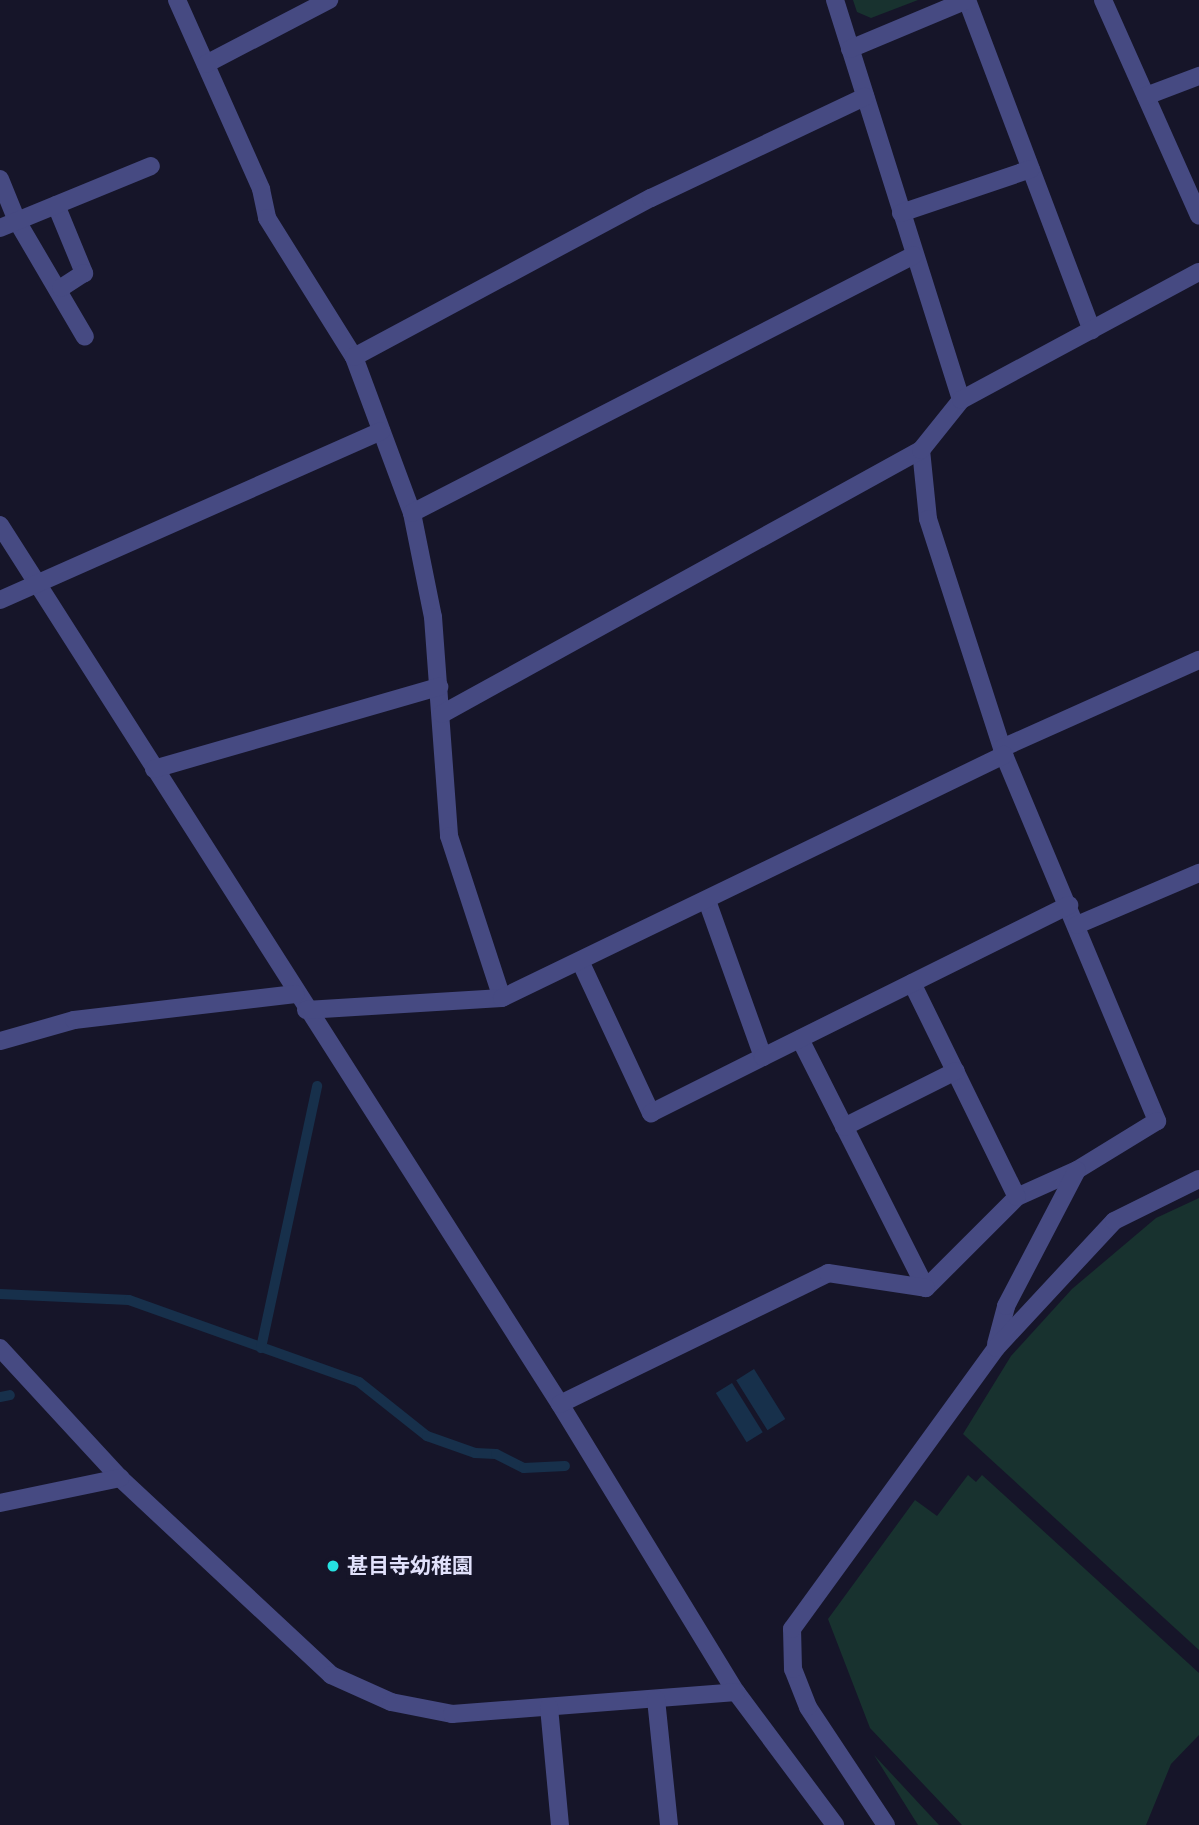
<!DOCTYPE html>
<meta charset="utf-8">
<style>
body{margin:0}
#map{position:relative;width:1199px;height:1825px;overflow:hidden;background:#161529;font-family:Figtree,"Noto Sans JP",sans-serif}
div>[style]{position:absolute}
.green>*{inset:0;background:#18322f}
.water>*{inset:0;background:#17304b;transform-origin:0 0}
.stream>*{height:10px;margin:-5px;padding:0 5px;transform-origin:5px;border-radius:5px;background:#17304b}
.minor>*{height:18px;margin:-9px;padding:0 9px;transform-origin:9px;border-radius:9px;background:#464a82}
.dots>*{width:19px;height:19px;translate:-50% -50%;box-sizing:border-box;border:4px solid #161529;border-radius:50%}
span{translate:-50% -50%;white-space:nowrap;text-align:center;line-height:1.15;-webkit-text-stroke:7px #161529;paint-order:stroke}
.poi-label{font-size:21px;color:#e1e1fb;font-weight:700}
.left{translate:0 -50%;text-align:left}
</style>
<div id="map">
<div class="green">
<div style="clip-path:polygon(853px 0,918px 0,871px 18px,857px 12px)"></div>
<div style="clip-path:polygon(1199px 1198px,1199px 1650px,963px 1434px,1011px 1356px,1072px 1289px,1156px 1218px)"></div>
<div style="clip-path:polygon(968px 1475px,976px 1482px,982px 1475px,1199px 1673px,1199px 1735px,1171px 1764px,1146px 1825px,962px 1825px,870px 1728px,828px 1619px,915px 1500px,937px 1516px)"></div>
<div style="clip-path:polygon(874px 1755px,939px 1825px,918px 1825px)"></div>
</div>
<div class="water">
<div style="left:754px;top:1369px;width:59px;height:21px;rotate:58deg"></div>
<div style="left:732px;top:1383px;width:58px;height:19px;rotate:58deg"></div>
</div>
<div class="stream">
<div style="left:0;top:1294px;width:129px;rotate:2.7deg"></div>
<div style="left:129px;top:1300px;width:244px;rotate:19.6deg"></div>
<div style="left:359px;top:1382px;width:87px;rotate:38.5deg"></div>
<div style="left:427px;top:1436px;width:51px;rotate:19.5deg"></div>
<div style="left:475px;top:1453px;width:21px;rotate:3deg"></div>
<div style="left:496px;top:1454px;width:31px;rotate:27deg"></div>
<div style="left:524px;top:1468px;width:41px;rotate:-2.8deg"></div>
<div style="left:261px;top:1348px;width:268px;rotate:-77.9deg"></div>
<div style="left:0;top:1397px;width:10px;rotate:-11deg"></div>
</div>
<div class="minor">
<div style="left:177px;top:0;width:207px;rotate:66deg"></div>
<div style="left:261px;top:189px;width:30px;rotate:78deg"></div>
<div style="left:267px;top:218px;width:164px;rotate:58deg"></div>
<div style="left:354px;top:357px;width:166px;rotate:69.6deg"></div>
<div style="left:412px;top:513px;width:106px;rotate:78.6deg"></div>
<div style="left:433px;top:617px;width:220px;rotate:85.8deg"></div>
<div style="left:449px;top:836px;width:170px;rotate:71.9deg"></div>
<div style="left:835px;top:0;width:419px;rotate:72.5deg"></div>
<div style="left:967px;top:0;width:353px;rotate:69.3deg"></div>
<div style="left:1103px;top:0;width:236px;rotate:66deg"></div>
<div style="left:850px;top:49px;width:127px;rotate:-22.7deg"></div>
<div style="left:206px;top:64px;width:139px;rotate:-27.5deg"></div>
<div style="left:1146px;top:96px;width:57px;rotate:-20.7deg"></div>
<div style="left:0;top:179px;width:45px;rotate:68deg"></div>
<div style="left:17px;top:221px;width:134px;rotate:59.6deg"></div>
<div style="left:56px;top:205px;width:74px;rotate:67.6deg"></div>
<div style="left:84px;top:273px;width:27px;rotate:147deg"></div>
<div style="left:901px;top:213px;width:137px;rotate:-18.7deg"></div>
<div style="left:0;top:228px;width:163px;rotate:-22.3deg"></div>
<div style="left:354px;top:357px;width:337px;rotate:-28.2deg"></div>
<div style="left:651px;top:198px;width:237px;rotate:-25.3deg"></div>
<div style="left:921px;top:450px;width:69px;rotate:84.2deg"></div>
<div style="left:928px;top:519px;width:248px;rotate:72.1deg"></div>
<div style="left:1004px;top:755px;width:397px;rotate:67.3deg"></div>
<div style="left:1157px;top:1121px;width:94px;rotate:148.5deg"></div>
<div style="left:1077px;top:1170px;width:66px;rotate:155.8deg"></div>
<div style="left:1017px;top:1197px;width:129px;rotate:135deg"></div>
<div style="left:412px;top:513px;width:564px;rotate:-27.2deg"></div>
<div style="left:0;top:525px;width:1042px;rotate:57.5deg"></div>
<div style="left:560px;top:1404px;width:338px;rotate:58.6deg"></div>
<div style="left:736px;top:1692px;width:166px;rotate:53.3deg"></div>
<div style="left:0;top:600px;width:417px;rotate:-23.9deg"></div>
<div style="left:442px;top:714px;width:547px;rotate:-28.86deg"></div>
<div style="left:921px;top:450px;width:64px;rotate:-51.3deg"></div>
<div style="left:961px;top:400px;width:270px;rotate:-28.3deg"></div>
<div style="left:1002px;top:748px;width:216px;rotate:-24.1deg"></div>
<div style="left:154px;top:769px;width:297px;rotate:-16.1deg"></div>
<div style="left:1077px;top:925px;width:133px;rotate:-23.1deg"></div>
<div style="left:581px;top:963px;width:166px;rotate:65deg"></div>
<div style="left:651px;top:1113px;width:125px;rotate:-26.6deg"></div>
<div style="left:763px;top:1057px;width:166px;rotate:-109.7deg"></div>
<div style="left:912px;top:983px;width:238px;rotate:63.9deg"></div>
<div style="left:306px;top:1010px;width:196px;rotate:-3.5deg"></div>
<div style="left:502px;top:998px;width:558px;rotate:-25.83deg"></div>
<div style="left:800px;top:1039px;width:279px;rotate:63.2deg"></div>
<div style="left:0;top:1041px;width:77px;rotate:-15.8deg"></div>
<div style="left:74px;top:1020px;width:223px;rotate:-6.7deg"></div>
<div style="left:763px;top:1057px;width:342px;rotate:-26.4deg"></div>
<div style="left:844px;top:1127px;width:125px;rotate:-26.6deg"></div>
<div style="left:996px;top:1344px;width:39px;rotate:-75deg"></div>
<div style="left:1006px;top:1306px;width:153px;rotate:-62.4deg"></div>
<div style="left:0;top:1348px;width:177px;rotate:47.3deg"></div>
<div style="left:120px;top:1478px;width:289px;rotate:43deg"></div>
<div style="left:331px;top:1675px;width:66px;rotate:24.2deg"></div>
<div style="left:391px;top:1702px;width:62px;rotate:11.1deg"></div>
<div style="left:452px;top:1714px;width:285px;rotate:-4.4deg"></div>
<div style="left:560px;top:1404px;width:298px;rotate:-26deg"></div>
<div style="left:828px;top:1273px;width:99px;rotate:8.7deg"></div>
<div style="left:0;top:1503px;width:123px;rotate:-11.8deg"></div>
<div style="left:656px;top:1699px;width:127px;rotate:84.1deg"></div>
<div style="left:549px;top:1707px;width:119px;rotate:84.7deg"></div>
<div style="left:886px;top:1825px;width:141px;rotate:-123.5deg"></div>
<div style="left:808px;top:1707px;width:41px;rotate:-111.5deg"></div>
<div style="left:793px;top:1669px;width:40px;rotate:-91.4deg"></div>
<div style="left:792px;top:1629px;width:347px;rotate:-54deg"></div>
<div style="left:996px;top:1348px;width:173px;rotate:-47.1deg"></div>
<div style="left:1114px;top:1221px;width:95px;rotate:-26.3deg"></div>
</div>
<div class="dots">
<div style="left:333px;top:1566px;background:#26e2e1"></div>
</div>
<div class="poi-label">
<span class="left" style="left:347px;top:1566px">甚目寺幼稚園</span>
</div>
</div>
